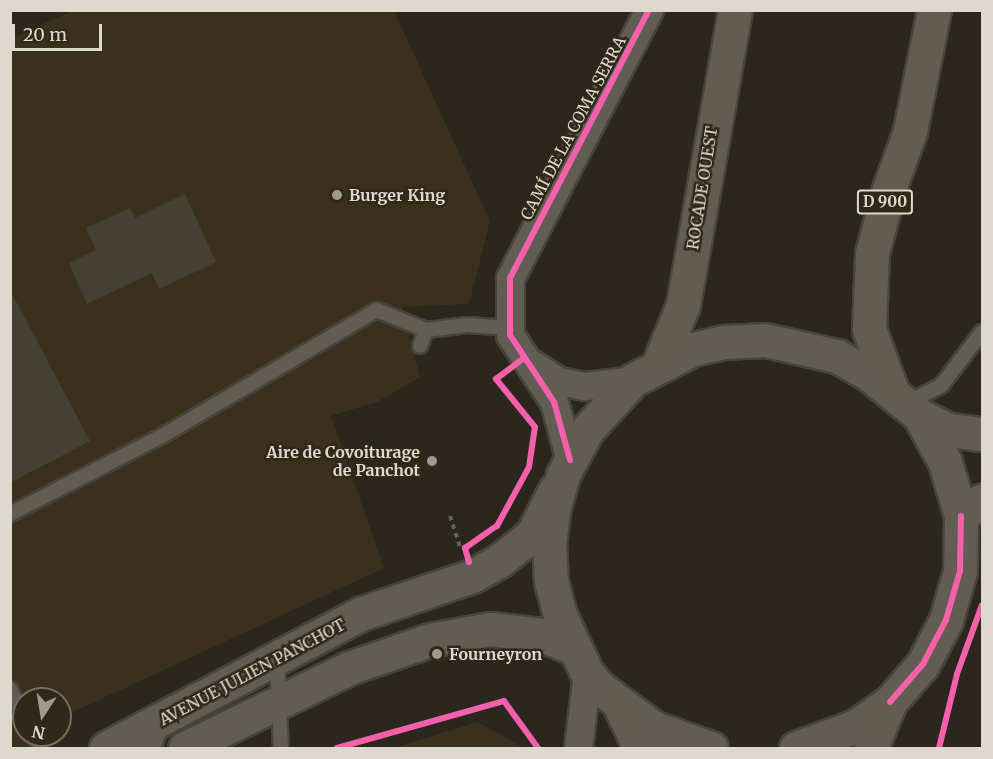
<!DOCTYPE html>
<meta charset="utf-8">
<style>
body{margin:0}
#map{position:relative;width:993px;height:759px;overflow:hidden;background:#2b271e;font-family:Merriweather,serif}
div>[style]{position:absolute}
.built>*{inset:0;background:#3b301b}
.building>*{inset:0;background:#454034}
.path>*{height:4px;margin-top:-2px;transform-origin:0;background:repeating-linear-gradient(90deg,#65625b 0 4.5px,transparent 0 9px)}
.roads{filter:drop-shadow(2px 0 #47443c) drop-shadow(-2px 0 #47443c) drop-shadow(0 2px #47443c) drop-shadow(0 -2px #47443c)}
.lane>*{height:14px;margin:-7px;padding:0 7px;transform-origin:7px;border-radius:7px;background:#615d55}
.street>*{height:27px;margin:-13.5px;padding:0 13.5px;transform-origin:13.5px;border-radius:13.5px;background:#615d55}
.secondary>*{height:33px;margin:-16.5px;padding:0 16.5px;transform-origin:16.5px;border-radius:16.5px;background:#615d54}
.primary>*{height:33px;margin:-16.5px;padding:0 16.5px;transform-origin:16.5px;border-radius:16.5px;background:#625d53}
.highway>*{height:33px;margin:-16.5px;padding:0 16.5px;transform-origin:16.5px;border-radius:16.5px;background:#635d51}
.cycleway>*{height:6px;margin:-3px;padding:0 3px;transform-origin:3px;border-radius:3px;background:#f560ab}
.dots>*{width:16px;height:16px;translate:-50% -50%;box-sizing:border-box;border:3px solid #312818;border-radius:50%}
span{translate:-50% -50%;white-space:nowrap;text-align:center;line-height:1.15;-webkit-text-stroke:5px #312818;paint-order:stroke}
.shield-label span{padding:2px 4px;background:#312818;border:2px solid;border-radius:4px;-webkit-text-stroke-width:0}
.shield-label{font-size:15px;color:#ded9cf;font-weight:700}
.street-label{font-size:16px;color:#ded9cf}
.poi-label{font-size:16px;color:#ded9cf;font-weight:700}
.left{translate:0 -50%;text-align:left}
.right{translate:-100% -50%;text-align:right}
.frame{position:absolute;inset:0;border:12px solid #ded9cf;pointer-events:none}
.north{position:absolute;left:12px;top:687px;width:60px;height:60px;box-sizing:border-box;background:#312818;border:2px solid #766f61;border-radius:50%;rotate:192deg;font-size:16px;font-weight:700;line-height:24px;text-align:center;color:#ded9cf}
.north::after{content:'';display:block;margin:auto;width:21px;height:27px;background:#9f9b91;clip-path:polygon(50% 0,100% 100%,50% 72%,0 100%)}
.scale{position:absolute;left:12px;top:24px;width:90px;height:27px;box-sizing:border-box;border:3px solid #ded9cf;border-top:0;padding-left:8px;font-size:18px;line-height:21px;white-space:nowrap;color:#ded9cf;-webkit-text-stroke:4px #312818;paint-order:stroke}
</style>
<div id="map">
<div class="built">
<div style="clip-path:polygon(72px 11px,394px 11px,490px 221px,469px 304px,402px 307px,420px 377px,377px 402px,331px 416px,384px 568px,60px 718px,60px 699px,24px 699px,24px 735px,45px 735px,48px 748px,11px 748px,10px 39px)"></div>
<div style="clip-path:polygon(478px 722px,524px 748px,393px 748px)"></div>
</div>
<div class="building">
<div style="clip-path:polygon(185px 194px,216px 262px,159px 289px,152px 273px,87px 304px,69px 263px,96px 250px,86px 228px,130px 208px,135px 218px)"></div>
<div style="clip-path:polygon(10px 290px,90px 441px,10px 483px)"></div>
</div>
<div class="path">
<div style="left:450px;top:516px;width:32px;rotate:72deg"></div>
</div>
<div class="roads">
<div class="lane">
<div style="left:420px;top:346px;width:17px;rotate:-69deg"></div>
<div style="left:907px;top:403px;width:38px;rotate:-27deg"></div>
<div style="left:941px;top:386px;width:68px;rotate:-52.8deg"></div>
<div style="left:10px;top:514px;width:171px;rotate:-27.2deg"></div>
<div style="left:162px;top:436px;width:249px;rotate:-30.4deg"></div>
<div style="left:377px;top:310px;width:53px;rotate:22.2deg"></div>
<div style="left:426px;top:330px;width:42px;rotate:-6.8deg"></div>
<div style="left:468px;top:325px;width:41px;rotate:4.2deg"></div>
<div style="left:277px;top:658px;width:90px;rotate:87.5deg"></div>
<div style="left:10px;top:689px;width:30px;rotate:63deg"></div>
<div style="left:34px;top:735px;width:15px;rotate:62deg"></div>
<div style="left:153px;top:748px;width:25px;rotate:-69deg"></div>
</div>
<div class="street">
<div style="left:532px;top:364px;width:32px;rotate:32deg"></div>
<div style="left:559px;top:381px;width:26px;rotate:11deg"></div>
<div style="left:585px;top:386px;width:48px;rotate:-7.1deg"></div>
<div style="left:570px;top:460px;width:60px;rotate:-105.4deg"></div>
<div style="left:554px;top:402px;width:80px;rotate:-123.3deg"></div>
<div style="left:510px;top:335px;width:57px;rotate:-90deg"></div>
<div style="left:510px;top:278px;width:302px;rotate:-62.6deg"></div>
<div style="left:578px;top:748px;width:76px;rotate:-83.2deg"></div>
</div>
<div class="secondary">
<div style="left:919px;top:415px;width:34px;rotate:27deg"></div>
<div style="left:949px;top:430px;width:33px;rotate:7deg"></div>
<div style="left:961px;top:516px;width:26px;rotate:-37deg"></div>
<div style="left:106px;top:748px;width:287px;rotate:-27.8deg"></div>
<div style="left:360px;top:614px;width:118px;rotate:-18.7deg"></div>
<div style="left:472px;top:576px;width:31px;rotate:-29deg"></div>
<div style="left:499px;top:561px;width:42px;rotate:-38.2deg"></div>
<div style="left:532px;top:535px;width:51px;rotate:-62.9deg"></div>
<div style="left:185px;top:748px;width:182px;rotate:-26deg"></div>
<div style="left:349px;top:668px;width:86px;rotate:-19.1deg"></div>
<div style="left:430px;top:640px;width:61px;rotate:-10.4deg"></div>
<div style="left:490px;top:629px;width:52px;rotate:6.6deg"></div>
<div style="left:542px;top:635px;width:35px;rotate:22deg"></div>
</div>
<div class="primary">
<div style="left:711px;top:748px;width:60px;rotate:-160.7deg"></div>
<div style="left:654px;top:728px;width:67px;rotate:-143.5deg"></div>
<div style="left:600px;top:688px;width:20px;rotate:-131deg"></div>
<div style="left:587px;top:673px;width:64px;rotate:-115deg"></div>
<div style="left:560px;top:615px;width:35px;rotate:-105deg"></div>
<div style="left:551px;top:581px;width:36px;rotate:-93deg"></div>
<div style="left:549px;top:545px;width:35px;rotate:-83deg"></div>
<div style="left:553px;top:510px;width:36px;rotate:-74deg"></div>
<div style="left:563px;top:475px;width:51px;rotate:-61.9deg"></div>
<div style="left:587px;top:430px;width:68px;rotate:-47.4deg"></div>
<div style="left:633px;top:380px;width:68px;rotate:-27.3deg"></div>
<div style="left:693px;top:349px;width:32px;rotate:-13deg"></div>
<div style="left:724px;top:342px;width:41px;rotate:-2.8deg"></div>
<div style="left:765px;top:340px;width:74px;rotate:12.5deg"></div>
<div style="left:837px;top:356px;width:34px;rotate:30deg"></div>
<div style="left:867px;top:373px;width:67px;rotate:38.9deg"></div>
<div style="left:919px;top:415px;width:54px;rotate:61deg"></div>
<div style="left:945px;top:462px;width:56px;rotate:73.5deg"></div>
<div style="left:961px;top:516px;width:55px;rotate:91deg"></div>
<div style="left:960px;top:571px;width:51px;rotate:105.9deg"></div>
<div style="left:946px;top:620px;width:50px;rotate:117.6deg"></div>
<div style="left:923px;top:664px;width:50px;rotate:131deg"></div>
<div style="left:890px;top:702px;width:42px;rotate:144.8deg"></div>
<div style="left:856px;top:726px;width:64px;rotate:159.9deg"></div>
</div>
<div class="highway">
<div style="left:659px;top:363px;width:63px;rotate:-67.5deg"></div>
<div style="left:683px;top:305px;width:300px;rotate:-80deg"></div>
<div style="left:893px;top:394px;width:69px;rotate:-110.3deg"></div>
<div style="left:869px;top:329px;width:76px;rotate:-87.7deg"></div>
<div style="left:872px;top:253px;width:66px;rotate:-75.1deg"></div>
<div style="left:889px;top:189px;width:62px;rotate:-70.1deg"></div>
<div style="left:910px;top:131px;width:123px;rotate:-78.8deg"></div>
<div style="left:619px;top:704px;width:49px;rotate:64.5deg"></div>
<div style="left:871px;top:748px;width:50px;rotate:-67.6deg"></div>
</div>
</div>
<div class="cycleway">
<div style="left:570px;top:460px;width:60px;rotate:-105.4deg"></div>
<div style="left:554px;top:402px;width:80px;rotate:-123.3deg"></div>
<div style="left:510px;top:335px;width:57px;rotate:-90deg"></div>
<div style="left:510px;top:278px;width:302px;rotate:-62.6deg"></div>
<div style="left:469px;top:562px;width:15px;rotate:-106deg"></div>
<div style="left:465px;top:548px;width:39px;rotate:-35deg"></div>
<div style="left:497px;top:526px;width:67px;rotate:-61.5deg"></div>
<div style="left:529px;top:467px;width:40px;rotate:-81.5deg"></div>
<div style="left:535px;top:427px;width:62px;rotate:-129.1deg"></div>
<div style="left:496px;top:379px;width:34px;rotate:-37deg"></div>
<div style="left:890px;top:702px;width:50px;rotate:-49deg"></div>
<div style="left:923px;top:664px;width:50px;rotate:-62.4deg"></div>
<div style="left:946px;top:620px;width:51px;rotate:-74.1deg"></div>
<div style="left:960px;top:571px;width:55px;rotate:-89deg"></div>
<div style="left:337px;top:748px;width:173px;rotate:-15.7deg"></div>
<div style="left:504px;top:701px;width:58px;rotate:54.1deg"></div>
<div style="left:939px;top:748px;width:76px;rotate:-76.3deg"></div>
<div style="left:957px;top:674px;width:73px;rotate:-70.1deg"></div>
</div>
<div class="dots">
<div style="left:337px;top:195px;background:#9f9b91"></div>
<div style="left:432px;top:461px;background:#9f9b91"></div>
<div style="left:437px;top:654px;background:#9f9b91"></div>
</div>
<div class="shield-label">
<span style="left:885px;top:202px">D 900</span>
</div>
<div class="street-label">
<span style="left:573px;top:128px;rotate:-62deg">CAMÍ DE LA COMA SERRA</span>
<span style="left:702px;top:188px;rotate:-81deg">ROCADE OUEST</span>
<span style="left:252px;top:672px;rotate:-28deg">AVENUE JULIEN PANCHOT</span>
</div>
<div class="poi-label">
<span class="left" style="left:349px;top:195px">Burger King</span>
<span class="right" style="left:420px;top:461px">Aire de Covoiturage<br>de Panchot</span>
<span class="left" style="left:449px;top:654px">Fourneyron</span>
</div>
<div class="frame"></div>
<div class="north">N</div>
<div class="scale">20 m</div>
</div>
